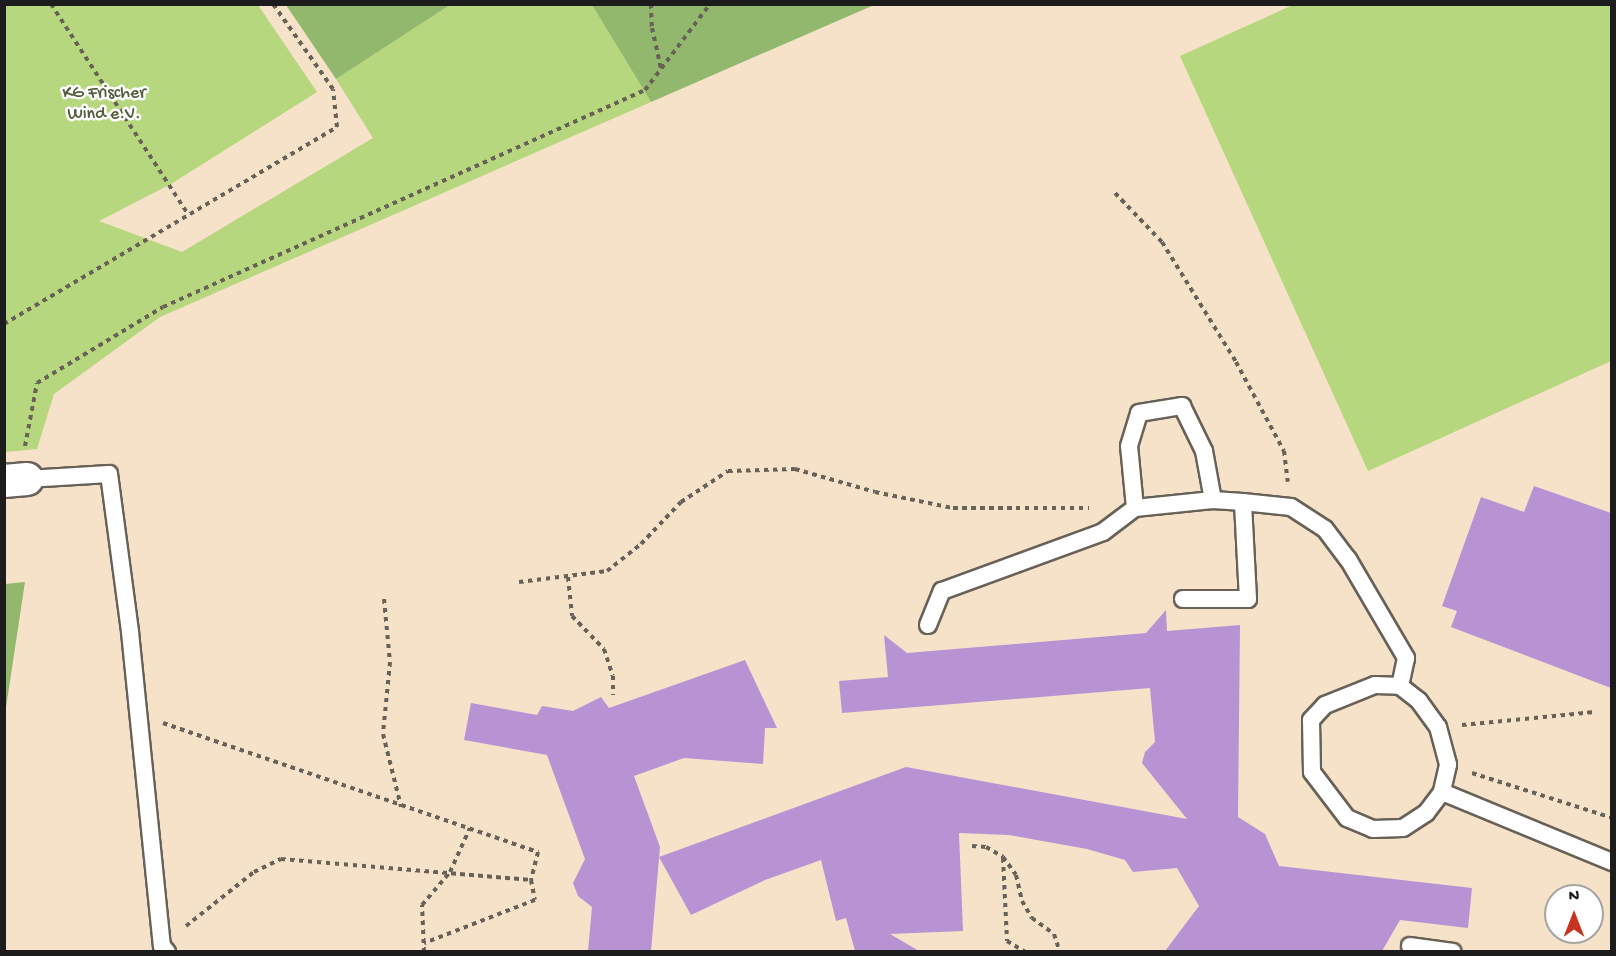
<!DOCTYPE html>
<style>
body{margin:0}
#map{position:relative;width:1616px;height:956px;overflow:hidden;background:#f5e2c8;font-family:"Gochi Hand",sans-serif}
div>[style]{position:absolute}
.green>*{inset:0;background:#b7d77e}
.forest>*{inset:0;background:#91b86d}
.building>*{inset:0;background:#b893d4}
.path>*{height:4px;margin-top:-2px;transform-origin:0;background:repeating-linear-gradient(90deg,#686158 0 4.5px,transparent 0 9px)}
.roads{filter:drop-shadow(2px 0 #686158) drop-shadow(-2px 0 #686158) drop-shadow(0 2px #686158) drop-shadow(0 -2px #686158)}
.lane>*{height:16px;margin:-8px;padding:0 8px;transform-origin:8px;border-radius:8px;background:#fff}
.street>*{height:32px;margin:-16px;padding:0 16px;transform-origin:16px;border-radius:16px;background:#fff}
span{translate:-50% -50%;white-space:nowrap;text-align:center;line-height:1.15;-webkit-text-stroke:5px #fff;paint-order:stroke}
.park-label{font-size:18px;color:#525d3e}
.frame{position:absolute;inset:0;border:6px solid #1c1c1c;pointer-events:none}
.north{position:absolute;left:1544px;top:884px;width:60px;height:60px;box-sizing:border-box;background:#fff;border:2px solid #a4a4a4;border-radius:50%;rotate:0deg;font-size:16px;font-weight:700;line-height:24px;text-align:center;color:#1c1c1c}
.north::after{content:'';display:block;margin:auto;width:21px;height:27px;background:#c8321e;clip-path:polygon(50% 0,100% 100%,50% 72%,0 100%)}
</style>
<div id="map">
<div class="green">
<div style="clip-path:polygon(1295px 4px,1611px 5px,1611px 361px,1368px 471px,1180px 56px)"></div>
<div style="clip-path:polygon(5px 5px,258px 5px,317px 92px,171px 184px,99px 221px,182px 252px,373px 138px,336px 79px,450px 5px,592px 5px,651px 102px,160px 317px,54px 394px,37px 449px,5px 452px)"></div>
</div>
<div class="forest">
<div style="clip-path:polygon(286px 5px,450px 5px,336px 79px)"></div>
<div style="clip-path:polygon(592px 5px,874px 5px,651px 102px)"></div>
<div style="clip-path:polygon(25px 582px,5px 714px,5px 584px)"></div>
</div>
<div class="building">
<div style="clip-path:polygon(1534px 486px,1611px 513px,1611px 688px,1451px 627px,1457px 611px,1442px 606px,1481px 497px,1524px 512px)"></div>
<div style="clip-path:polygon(1166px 610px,1167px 631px,1240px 625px,1238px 817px,1265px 834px,1279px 866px,1472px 888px,1468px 928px,1400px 920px,1382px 951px,1165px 951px,1199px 906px,1177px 868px,1133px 872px,1125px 860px,1087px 849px,1009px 835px,959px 833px,963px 931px,890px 934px,919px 951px,855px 951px,846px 918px,836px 921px,821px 860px,765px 880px,691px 915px,659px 857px,906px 767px,1187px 819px,1142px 763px,1145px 752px,1155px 742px,1150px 688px,842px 713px,839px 681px,888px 677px,884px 635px,907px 653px,1146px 633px)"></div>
<div style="clip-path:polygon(745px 660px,777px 728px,765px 728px,763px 764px,684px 758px,634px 776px,660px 847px,651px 951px,588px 951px,592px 907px,578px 896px,573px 883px,585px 859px,547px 755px,464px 740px,471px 703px,537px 715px,542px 706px,573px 711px,601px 697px,609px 708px)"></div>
</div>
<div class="path">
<div style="left:51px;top:4px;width:251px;rotate:56.9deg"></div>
<div style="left:651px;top:4px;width:24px;rotate:88deg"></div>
<div style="left:652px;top:28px;width:42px;rotate:77.6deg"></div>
<div style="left:1115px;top:193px;width:68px;rotate:46.2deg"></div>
<div style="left:1162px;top:242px;width:141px;rotate:58.3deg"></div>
<div style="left:1236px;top:362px;width:101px;rotate:61.7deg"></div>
<div style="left:1284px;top:451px;width:31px;rotate:83deg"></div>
<div style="left:4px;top:324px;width:387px;rotate:-30.6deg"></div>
<div style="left:337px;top:127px;width:38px;rotate:-96deg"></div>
<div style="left:333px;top:89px;width:104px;rotate:-125.2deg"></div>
<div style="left:25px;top:446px;width:64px;rotate:-79.2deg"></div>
<div style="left:37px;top:383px;width:147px;rotate:-31.1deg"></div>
<div style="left:163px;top:307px;width:529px;rotate:-24.24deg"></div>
<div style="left:645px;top:90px;width:108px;rotate:-52.9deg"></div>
<div style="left:568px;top:577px;width:39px;rotate:84deg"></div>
<div style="left:572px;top:616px;width:46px;rotate:45.9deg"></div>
<div style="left:604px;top:649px;width:28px;rotate:72deg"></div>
<div style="left:613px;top:676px;width:19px;rotate:90deg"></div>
<div style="left:519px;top:582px;width:89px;rotate:-7.1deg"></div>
<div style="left:607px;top:571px;width:43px;rotate:-38.5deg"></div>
<div style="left:641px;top:544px;width:58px;rotate:-46.4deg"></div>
<div style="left:681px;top:502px;width:56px;rotate:-33.4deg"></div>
<div style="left:728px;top:471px;width:67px;rotate:-1.7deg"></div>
<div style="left:795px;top:469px;width:83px;rotate:16deg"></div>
<div style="left:875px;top:492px;width:80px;rotate:11.6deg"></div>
<div style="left:953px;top:508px;width:136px"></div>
<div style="left:384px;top:599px;width:63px;rotate:84.6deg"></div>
<div style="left:390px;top:662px;width:72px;rotate:95.6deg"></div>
<div style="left:383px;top:734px;width:75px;rotate:76.1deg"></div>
<div style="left:163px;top:723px;width:397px;rotate:19deg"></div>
<div style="left:538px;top:852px;width:29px;rotate:104deg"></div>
<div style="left:531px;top:880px;width:20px;rotate:79deg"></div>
<div style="left:535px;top:900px;width:119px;rotate:158.8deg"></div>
<div style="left:1462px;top:725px;width:133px;rotate:-5.6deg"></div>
<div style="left:1472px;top:773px;width:147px;rotate:17.8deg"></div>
<div style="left:972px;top:846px;width:14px;rotate:4deg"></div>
<div style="left:986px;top:847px;width:20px;rotate:30deg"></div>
<div style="left:1003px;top:857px;width:22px;rotate:54deg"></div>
<div style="left:1016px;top:875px;width:27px;rotate:77deg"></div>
<div style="left:1022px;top:901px;width:20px;rotate:60deg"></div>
<div style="left:1032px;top:918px;width:27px;rotate:36deg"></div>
<div style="left:1054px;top:934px;width:19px;rotate:72deg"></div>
<div style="left:1003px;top:858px;width:83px;rotate:87.2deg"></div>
<div style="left:1007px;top:941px;width:21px;rotate:31deg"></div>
<div style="left:186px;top:926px;width:87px;rotate:-38.5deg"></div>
<div style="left:254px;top:872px;width:30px;rotate:-26deg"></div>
<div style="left:281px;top:859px;width:251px;rotate:4.8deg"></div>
<div style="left:424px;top:952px;width:47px;rotate:-92.4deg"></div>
<div style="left:422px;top:905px;width:43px;rotate:-49.7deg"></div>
<div style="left:450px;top:872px;width:48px;rotate:-65.6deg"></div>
</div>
<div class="roads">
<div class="lane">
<div style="left:27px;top:479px;width:82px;rotate:-3.5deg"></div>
<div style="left:109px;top:474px;width:159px;rotate:82.4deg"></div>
<div style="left:130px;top:632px;width:316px;rotate:84.2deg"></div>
<div style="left:162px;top:946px;width:8px;rotate:50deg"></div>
<div style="left:1135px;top:508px;width:78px;rotate:-5.9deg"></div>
<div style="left:1213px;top:500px;width:30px;rotate:4deg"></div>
<div style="left:1243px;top:502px;width:48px;rotate:5.9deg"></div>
<div style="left:1291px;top:507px;width:40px;rotate:32.9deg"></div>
<div style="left:1325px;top:529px;width:38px;rotate:53deg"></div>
<div style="left:1348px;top:559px;width:115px;rotate:59.6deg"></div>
<div style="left:1406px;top:658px;width:29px;rotate:102deg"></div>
<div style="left:1183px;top:599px;width:65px"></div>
<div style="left:1248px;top:599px;width:97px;rotate:-93deg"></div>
<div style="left:928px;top:625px;width:37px;rotate:-68deg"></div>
<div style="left:942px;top:591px;width:171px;rotate:-20.1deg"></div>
<div style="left:1103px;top:532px;width:40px;rotate:-37deg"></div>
<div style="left:1135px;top:508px;width:62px;rotate:-95.5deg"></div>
<div style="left:1129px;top:446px;width:34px;rotate:-73deg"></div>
<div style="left:1139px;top:413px;width:44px;rotate:-9.2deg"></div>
<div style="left:1182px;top:406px;width:50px;rotate:63.9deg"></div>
<div style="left:1204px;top:451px;width:50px;rotate:79.6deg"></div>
<div style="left:1375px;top:685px;width:25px;rotate:2deg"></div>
<div style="left:1400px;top:686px;width:24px;rotate:38deg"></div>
<div style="left:1419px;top:701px;width:32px;rotate:54deg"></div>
<div style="left:1438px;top:727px;width:39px;rotate:75deg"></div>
<div style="left:1448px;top:765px;width:28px;rotate:103deg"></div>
<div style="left:1442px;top:792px;width:26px;rotate:127deg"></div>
<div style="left:1426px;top:813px;width:27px;rotate:147deg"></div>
<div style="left:1403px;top:828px;width:30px;rotate:178deg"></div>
<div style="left:1373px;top:829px;width:28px;rotate:-157deg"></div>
<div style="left:1347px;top:818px;width:58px;rotate:-127.3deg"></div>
<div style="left:1312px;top:772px;width:52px;rotate:-91.1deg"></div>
<div style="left:1311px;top:720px;width:21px;rotate:-47deg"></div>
<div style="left:1325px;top:705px;width:54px;rotate:-21.8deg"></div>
<div style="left:1442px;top:792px;width:184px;rotate:22.4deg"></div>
<div style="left:1410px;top:946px;width:43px;rotate:7.9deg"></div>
</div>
<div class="street">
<div style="left:4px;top:481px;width:23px;rotate:-5deg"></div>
</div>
</div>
<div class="park-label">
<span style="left:104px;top:105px">KG Frischer<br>Wind e.V.</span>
</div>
<div class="frame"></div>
<div class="north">N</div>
</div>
